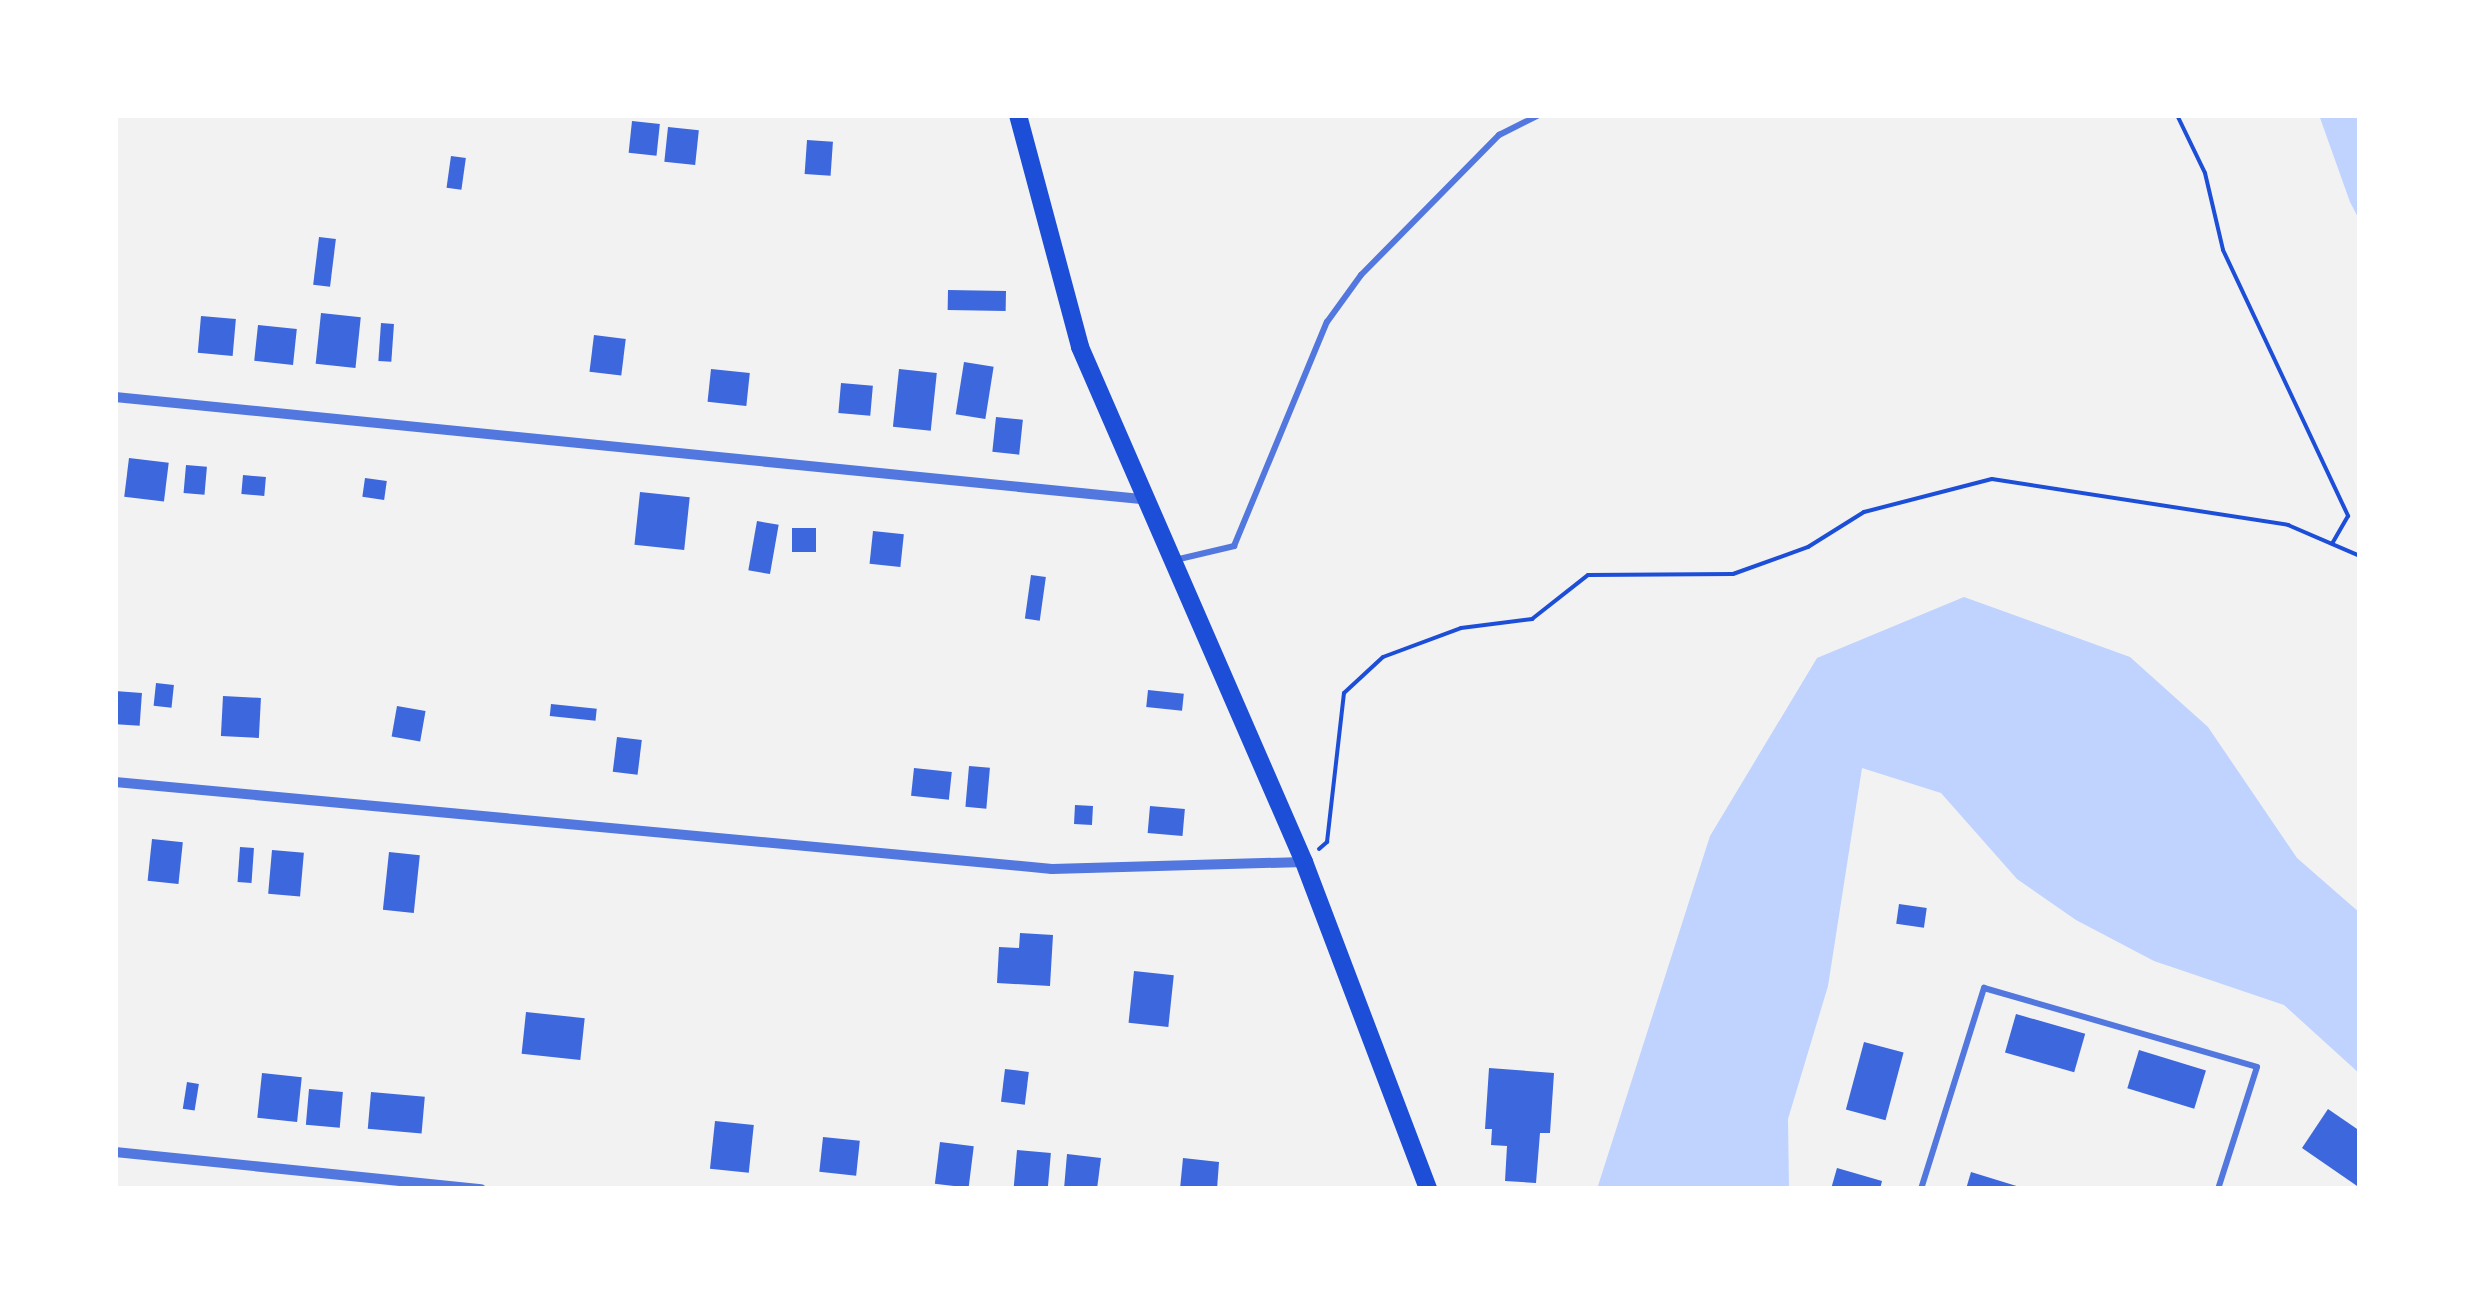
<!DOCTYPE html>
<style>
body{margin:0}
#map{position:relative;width:2475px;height:1304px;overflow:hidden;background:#f2f2f2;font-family:"Open Sans",sans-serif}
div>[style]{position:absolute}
.water>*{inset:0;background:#bfd3fe}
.building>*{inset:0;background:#3d67dc;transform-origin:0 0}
.path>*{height:4px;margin:-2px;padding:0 2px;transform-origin:2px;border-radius:2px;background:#1d4ed8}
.service>*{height:6px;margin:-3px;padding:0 3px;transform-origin:3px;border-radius:3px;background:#5277de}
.minor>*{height:10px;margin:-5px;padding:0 5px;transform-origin:5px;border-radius:5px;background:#5277de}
.secondary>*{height:18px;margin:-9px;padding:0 9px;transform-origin:9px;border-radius:9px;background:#1d4ed8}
span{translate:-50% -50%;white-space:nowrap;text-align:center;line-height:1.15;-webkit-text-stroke:9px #fff;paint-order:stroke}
.frame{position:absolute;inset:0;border:118px solid #fff;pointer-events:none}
</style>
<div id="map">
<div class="water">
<div style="clip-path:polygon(2319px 115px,2360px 115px,2360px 221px,2350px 202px)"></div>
<div style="clip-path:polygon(1964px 597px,2130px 657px,2208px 727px,2297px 858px,2360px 913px,2360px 1074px,2284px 1005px,2154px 961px,2076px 920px,2017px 879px,1941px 793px,1862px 768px,1828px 986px,1788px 1119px,1789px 1189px,1597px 1189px,1710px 836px,1817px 658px)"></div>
</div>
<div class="building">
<div style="left:632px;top:121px;width:28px;height:32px;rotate:6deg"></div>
<div style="left:668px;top:127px;width:31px;height:35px;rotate:6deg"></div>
<div style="left:807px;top:140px;width:26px;height:34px;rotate:4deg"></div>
<div style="left:451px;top:156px;width:15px;height:32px;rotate:8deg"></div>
<div style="left:319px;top:237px;width:17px;height:48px;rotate:7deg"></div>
<div style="left:948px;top:290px;width:58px;height:20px;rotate:1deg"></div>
<div style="left:321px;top:313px;width:40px;height:51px;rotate:6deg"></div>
<div style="left:201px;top:316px;width:35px;height:37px;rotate:5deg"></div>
<div style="left:381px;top:323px;width:13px;height:38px;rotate:4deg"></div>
<div style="left:258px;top:325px;width:39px;height:36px;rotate:6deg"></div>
<div style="left:594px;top:335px;width:32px;height:37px;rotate:7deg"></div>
<div style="left:964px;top:362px;width:30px;height:53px;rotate:9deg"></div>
<div style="left:711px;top:369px;width:39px;height:33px;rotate:6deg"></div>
<div style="left:899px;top:369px;width:38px;height:58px;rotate:6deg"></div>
<div style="left:841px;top:383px;width:32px;height:30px;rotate:5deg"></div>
<div style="left:996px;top:417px;width:27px;height:35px;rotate:6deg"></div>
<div style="left:129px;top:458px;width:40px;height:39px;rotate:7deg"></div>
<div style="left:186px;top:465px;width:21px;height:28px;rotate:5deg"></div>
<div style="left:243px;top:475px;width:23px;height:19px;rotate:5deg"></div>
<div style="left:365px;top:478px;width:22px;height:19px;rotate:8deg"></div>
<div style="left:640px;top:492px;width:50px;height:53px;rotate:6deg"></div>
<div style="left:757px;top:521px;width:22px;height:50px;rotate:10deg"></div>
<div style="left:792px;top:528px;width:24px;height:24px"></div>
<div style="left:873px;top:531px;width:31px;height:33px;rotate:6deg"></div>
<div style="left:1031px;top:575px;width:15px;height:44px;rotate:8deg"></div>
<div style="left:156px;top:683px;width:18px;height:23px;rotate:6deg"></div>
<div style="left:1148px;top:690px;width:36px;height:17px;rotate:6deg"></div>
<div style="left:115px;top:691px;width:27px;height:33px;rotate:4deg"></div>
<div style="left:223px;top:696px;width:38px;height:40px;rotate:3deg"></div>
<div style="left:551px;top:704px;width:46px;height:12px;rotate:6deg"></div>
<div style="left:397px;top:706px;width:29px;height:31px;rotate:10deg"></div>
<div style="left:617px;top:737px;width:25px;height:35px;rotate:7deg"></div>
<div style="left:969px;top:766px;width:21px;height:41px;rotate:5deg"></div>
<div style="left:914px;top:768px;width:38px;height:28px;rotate:6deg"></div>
<div style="left:1075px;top:805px;width:18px;height:19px;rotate:3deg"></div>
<div style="left:1150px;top:806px;width:35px;height:27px;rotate:5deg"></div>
<div style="left:152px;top:839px;width:31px;height:42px;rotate:6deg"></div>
<div style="left:240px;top:847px;width:14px;height:35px;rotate:4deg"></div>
<div style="left:272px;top:850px;width:32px;height:44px;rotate:5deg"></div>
<div style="left:389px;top:852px;width:31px;height:58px;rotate:6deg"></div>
<div style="left:1899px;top:904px;width:28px;height:20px;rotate:8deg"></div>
<div style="clip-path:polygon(1020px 933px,1053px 935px,1050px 986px,997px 983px,999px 947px,1019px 948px)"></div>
<div style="left:1134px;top:971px;width:40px;height:52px;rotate:6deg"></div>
<div style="left:526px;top:1012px;width:59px;height:42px;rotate:6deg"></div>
<div style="left:2016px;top:1014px;width:72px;height:40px;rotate:16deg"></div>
<div style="left:1864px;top:1042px;width:41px;height:70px;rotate:15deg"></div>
<div style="left:2139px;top:1050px;width:70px;height:40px;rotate:17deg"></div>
<div style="clip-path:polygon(1489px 1068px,1554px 1073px,1550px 1133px,1540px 1133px,1536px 1183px,1505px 1181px,1507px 1146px,1491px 1145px,1492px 1129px,1485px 1129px)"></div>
<div style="left:1005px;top:1069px;width:24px;height:33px;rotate:7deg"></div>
<div style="left:262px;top:1073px;width:40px;height:45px;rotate:6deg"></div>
<div style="left:187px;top:1082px;width:12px;height:27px;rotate:9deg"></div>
<div style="left:309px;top:1089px;width:34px;height:36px;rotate:5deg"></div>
<div style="left:371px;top:1092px;width:54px;height:37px;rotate:5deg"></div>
<div style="clip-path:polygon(2328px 1109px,2360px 1131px,2360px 1188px,2302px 1148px)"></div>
<div style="left:715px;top:1121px;width:39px;height:48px;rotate:6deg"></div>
<div style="left:823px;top:1137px;width:37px;height:35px;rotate:6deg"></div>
<div style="left:940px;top:1142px;width:34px;height:42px;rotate:7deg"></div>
<div style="left:1017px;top:1150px;width:34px;height:39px;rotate:5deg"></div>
<div style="clip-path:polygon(1067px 1154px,1101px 1158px,1097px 1189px,1064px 1189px)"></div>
<div style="clip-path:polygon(1183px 1158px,1219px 1162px,1217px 1189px,1180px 1189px)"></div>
<div style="clip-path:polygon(1837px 1168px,1882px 1181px,1880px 1189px,1831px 1189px)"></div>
<div style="clip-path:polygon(1971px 1172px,2023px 1188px,2023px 1189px,1966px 1189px)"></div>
</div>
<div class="path">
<div style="left:2177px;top:115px;width:64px;rotate:64.2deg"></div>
<div style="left:2205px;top:173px;width:79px;rotate:76.8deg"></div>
<div style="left:2223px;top:250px;width:294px;rotate:64.8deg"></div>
<div style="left:2348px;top:516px;width:32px;rotate:120deg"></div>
<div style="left:1319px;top:849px;width:11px;rotate:-41deg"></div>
<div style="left:1327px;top:842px;width:150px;rotate:-83.5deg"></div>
<div style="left:1344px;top:693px;width:53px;rotate:-42.7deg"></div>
<div style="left:1383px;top:657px;width:83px;rotate:-20.4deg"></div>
<div style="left:1461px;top:628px;width:72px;rotate:-7.2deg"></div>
<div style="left:1532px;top:619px;width:71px;rotate:-38.2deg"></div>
<div style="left:1588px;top:575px;width:145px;rotate:-0.4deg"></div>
<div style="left:1733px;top:574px;width:80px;rotate:-19.8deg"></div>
<div style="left:1808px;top:547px;width:66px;rotate:-32deg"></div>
<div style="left:1864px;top:512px;width:132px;rotate:-14.5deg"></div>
<div style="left:1992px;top:479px;width:300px;rotate:8.8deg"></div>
<div style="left:2288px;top:525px;width:78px;rotate:23.3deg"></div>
</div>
<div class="service">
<div style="left:1175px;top:560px;width:61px;rotate:-13.3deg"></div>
<div style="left:1234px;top:546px;width:243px;rotate:-67.5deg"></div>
<div style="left:1327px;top:322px;width:58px;rotate:-54.1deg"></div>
<div style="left:1361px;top:275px;width:197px;rotate:-45.4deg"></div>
<div style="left:1499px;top:135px;width:45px;rotate:-26.6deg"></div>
<div style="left:1921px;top:1189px;width:211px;rotate:-72.6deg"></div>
<div style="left:1984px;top:988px;width:284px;rotate:16.1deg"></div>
<div style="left:2257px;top:1067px;width:128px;rotate:107.7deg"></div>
</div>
<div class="minor">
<div style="left:115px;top:397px;width:1031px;rotate:5.68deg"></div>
<div style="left:115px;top:782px;width:941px;rotate:5.3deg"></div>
<div style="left:1052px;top:869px;width:252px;rotate:-1.6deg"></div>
<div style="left:115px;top:1152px;width:368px;rotate:5.8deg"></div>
</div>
<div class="secondary">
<div style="left:1018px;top:115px;width:240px;rotate:75deg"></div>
<div style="left:1080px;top:347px;width:562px;rotate:66.49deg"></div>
<div style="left:1304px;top:862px;width:350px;rotate:69.2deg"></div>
</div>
<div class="frame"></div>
</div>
